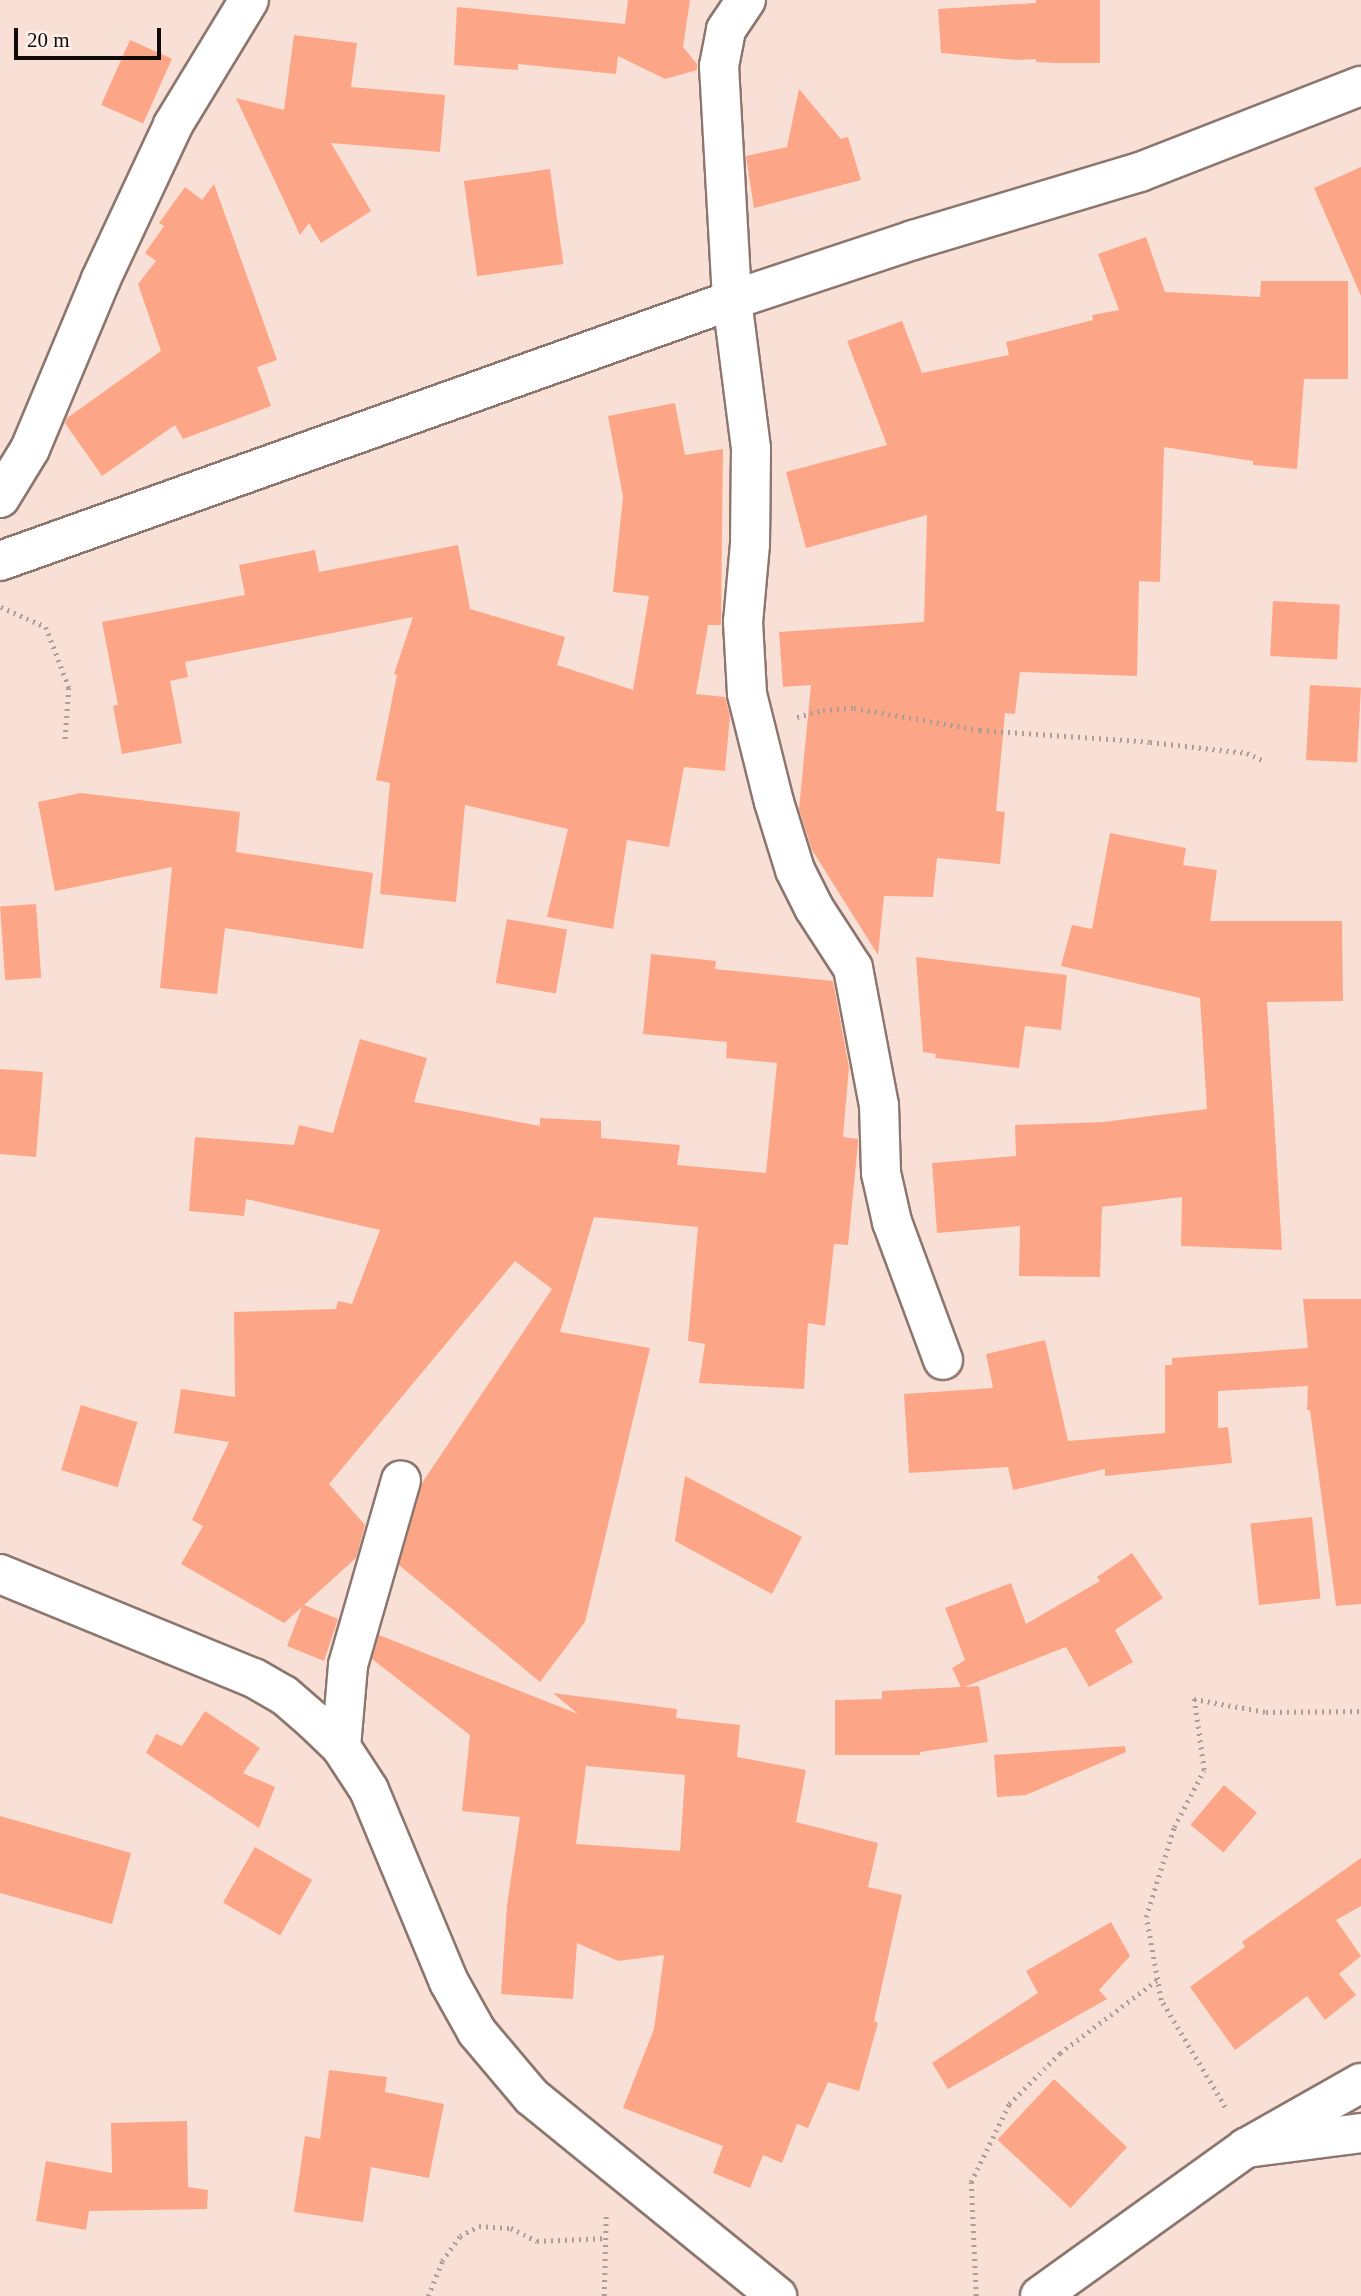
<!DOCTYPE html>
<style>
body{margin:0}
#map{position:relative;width:1361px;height:2296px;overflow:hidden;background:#f9e0d7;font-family:Georgia,serif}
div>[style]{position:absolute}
.building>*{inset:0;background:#fca687;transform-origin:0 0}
.path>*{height:4.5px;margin-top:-2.25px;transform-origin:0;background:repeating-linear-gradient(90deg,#af9c95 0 2px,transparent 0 7px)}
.roads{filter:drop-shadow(2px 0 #8c766e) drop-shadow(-2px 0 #8c766e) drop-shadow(0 2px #8c766e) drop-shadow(0 -2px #8c766e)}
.street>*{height:38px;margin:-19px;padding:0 19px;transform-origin:19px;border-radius:19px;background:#fff}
.secondary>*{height:38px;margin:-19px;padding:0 19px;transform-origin:19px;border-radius:19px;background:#fff}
span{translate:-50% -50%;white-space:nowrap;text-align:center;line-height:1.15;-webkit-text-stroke:5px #fff0ea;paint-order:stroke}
.scale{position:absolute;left:14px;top:28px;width:147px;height:32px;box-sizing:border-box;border:4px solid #110a07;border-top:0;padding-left:9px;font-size:21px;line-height:24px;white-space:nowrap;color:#110a07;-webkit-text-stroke:5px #fff0ea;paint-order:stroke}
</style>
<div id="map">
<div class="building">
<div style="clip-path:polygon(628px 0,690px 0,683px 47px,697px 64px,697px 70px,665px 79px,618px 56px,616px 74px,518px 64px,518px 70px,454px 65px,457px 7px,625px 24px)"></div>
<div style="clip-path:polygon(1036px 0,1100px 0,1100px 63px,1055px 63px,1036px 62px,1036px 59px,1017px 60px,941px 53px,938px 9px,1036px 3px)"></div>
<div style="clip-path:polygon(294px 35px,357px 43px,351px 87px,445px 95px,440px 152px,331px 143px,371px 211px,321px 243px,309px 223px,300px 235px,236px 98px,284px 110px)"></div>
<div style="left:130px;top:40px;width:46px;height:71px;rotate:24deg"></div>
<div style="clip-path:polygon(799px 89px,841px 139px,848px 137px,861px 180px,754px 208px,746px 156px,787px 147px)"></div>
<div style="clip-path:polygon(1361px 167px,1361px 296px,1314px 188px)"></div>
<div style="left:550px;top:169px;width:96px;height:87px;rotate:82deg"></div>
<div style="clip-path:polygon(214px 184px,277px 360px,257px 367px,271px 406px,183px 439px,175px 425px,102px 476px,65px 423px,67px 418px,161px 351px,138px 284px,156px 261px,145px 253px,164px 226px,159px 223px,185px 187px,202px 200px)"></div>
<div style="clip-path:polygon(1146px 237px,1165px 292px,1260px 297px,1261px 281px,1348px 281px,1348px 379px,1304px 379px,1297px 469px,1253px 465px,1253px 461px,1164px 447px,1160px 582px,1139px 581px,1137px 676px,1020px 672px,1015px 714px,1005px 713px,996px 811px,1005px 812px,1000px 864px,937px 858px,933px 897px,884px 896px,878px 955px,812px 850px,799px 809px,811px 685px,783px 687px,779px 632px,924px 622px,927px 515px,806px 548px,786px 472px,887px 445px,847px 341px,902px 321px,922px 373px,1009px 355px,1006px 342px,1093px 320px,1092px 315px,1119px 310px,1098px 254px)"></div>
<div style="clip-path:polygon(675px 403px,685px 455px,723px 449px,721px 625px,708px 625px,696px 694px,725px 697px,730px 716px,725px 771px,684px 767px,669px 847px,627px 840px,613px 929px,547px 917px,568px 829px,465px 805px,456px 902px,380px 894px,390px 783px,376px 780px,397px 675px,394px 674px,413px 617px,185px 662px,188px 677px,170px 681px,182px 743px,122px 754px,113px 706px,118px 705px,102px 622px,245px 595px,239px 565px,315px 550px,319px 572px,458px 545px,470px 609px,565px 637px,557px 665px,633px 690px,649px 596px,613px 592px,623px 497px,608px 416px)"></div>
<div style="left:1273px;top:601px;width:67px;height:55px;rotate:3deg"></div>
<div style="left:1310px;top:685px;width:51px;height:75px;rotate:3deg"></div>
<div style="clip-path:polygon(81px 793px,240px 812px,236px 852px,373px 873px,363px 949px,225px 928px,217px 994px,160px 988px,172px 867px,55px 891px,38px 802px)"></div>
<div style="clip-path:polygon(1110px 833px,1186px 848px,1183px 865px,1217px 870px,1210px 921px,1342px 921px,1343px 1001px,1267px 1002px,1282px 1250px,1181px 1246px,1182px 1197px,1102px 1207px,1100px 1277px,1019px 1276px,1020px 1226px,937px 1233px,932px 1163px,1016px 1156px,1015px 1125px,1103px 1122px,1207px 1109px,1200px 998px,1061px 966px,1072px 925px,1092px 929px)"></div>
<div style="left:36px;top:904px;width:74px;height:36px;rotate:86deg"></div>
<div style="left:507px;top:919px;width:61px;height:65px;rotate:10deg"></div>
<div style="clip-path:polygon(651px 954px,716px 961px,715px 969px,833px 981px,849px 1067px,843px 1137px,858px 1139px,858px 1143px,848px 1245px,834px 1244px,825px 1326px,808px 1323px,804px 1389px,699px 1383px,705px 1344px,688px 1341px,698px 1227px,594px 1217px,560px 1332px,650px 1348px,585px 1622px,540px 1682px,399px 1565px,422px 1483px,552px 1289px,515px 1261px,329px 1484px,365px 1525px,356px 1558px,304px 1605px,338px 1619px,324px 1661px,287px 1646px,302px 1607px,284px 1623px,181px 1564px,203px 1526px,192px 1520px,229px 1442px,174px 1433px,181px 1389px,235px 1397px,234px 1312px,336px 1309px,338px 1301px,352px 1304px,380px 1230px,246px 1199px,244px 1216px,189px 1211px,195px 1137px,294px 1145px,299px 1125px,333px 1133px,360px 1039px,427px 1058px,414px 1102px,540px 1126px,540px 1118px,601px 1121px,601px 1138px,680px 1145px,677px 1165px,766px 1173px,777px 1063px,726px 1058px,727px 1042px,643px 1034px)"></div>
<div style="clip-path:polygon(916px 957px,1067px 975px,1061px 1030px,1025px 1026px,1019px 1068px,935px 1058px,936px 1054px,923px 1052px)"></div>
<div style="clip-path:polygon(0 1069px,43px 1072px,36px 1157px,0 1154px)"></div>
<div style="clip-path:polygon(1303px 1299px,1361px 1299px,1361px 1604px,1336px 1606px,1310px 1410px,1307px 1410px,1308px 1386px,1218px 1391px,1218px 1428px,1228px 1427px,1232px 1463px,1105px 1476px,1105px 1469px,1013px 1490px,1008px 1467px,909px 1473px,904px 1394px,993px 1388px,986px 1354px,1045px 1340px,1068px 1441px,1165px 1433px,1165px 1365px,1172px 1365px,1172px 1358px,1308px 1348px)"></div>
<div style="left:81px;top:1405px;width:59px;height:68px;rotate:17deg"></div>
<div style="clip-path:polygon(685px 1476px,802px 1537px,772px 1594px,675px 1541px)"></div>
<div style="left:1312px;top:1517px;width:82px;height:62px;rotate:84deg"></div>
<div style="clip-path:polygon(1132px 1553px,1163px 1598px,1115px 1630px,1133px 1662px,1089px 1687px,1066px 1647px,964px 1687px,979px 1686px,988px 1742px,920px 1752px,920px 1755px,835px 1755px,835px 1700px,882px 1699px,882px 1691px,961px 1687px,952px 1668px,965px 1660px,945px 1608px,1011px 1583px,1026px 1624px,1100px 1581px,1097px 1577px)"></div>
<div style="clip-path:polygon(evenodd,379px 1635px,578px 1714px,553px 1693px,677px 1709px,676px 1718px,740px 1725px,737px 1757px,806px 1770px,796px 1822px,878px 1843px,868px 1887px,902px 1895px,874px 2021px,878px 2023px,859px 2091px,828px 2082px,808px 2128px,797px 2124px,782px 2163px,763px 2155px,750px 2188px,713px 2173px,723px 2146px,623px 2108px,654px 2029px,664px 1955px,618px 1961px,577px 1943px,573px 1999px,501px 1994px,507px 1905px,520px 1817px,462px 1811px,470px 1735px,372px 1659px,379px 1635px,586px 1766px,685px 1775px,680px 1851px,576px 1844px,586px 1766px)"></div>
<div style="clip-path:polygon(205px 1711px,260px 1748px,243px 1773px,275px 1787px,259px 1828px,146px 1753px,156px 1734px,182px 1746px)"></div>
<div style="clip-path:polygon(1125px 1746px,1126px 1752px,1026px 1795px,997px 1797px,994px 1755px)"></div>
<div style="left:1224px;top:1785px;width:43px;height:52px;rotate:40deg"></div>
<div style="clip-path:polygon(0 1816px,131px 1853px,112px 1924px,0 1893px)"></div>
<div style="left:255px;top:1847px;width:66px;height:64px;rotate:30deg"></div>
<div style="clip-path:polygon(1361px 1858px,1361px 1906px,1336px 1920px,1361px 1956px,1339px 1974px,1356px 1995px,1325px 2020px,1307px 1996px,1235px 2050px,1190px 1987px,1245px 1947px,1242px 1942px)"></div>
<div style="clip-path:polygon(1111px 1922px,1130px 1956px,1099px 1990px,1107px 1999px,948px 2089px,932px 2063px,1038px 1993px,1026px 1971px)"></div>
<div style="clip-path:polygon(329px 2070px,387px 2077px,385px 2092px,444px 2104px,429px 2178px,371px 2167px,363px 2222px,294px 2212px,305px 2136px,320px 2139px)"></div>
<div style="left:1054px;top:2079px;width:100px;height:83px;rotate:43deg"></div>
<div style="clip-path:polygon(187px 2121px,188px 2187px,208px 2190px,207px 2209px,89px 2211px,86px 2230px,36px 2221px,46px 2161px,112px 2173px,111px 2123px)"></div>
</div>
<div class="path">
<div style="left:1px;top:607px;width:49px;rotate:24deg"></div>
<div style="left:46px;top:627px;width:65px;rotate:69.3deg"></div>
<div style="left:69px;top:688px;width:55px;rotate:94.2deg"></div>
<div style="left:797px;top:717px;width:27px;rotate:-15deg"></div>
<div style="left:823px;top:710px;width:31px;rotate:-4deg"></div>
<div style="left:854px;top:708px;width:128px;rotate:9.9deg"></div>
<div style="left:980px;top:730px;width:170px;rotate:4deg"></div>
<div style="left:1150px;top:742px;width:98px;rotate:6.5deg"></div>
<div style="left:1247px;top:753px;width:17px;rotate:25deg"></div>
<div style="left:1225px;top:2107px;width:125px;rotate:-120.9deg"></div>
<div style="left:1161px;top:2000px;width:84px;rotate:-100.2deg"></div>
<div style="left:1146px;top:1917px;width:94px;rotate:-72.7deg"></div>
<div style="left:1174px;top:1827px;width:64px;rotate:-62.2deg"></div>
<div style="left:1204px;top:1770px;width:72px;rotate:-98deg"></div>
<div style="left:1194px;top:1699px;width:73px;rotate:10.2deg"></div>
<div style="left:1266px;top:1712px;width:95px;rotate:-0.6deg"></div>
<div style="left:428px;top:2296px;width:38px;rotate:-68deg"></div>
<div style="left:442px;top:2261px;width:31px;rotate:-54deg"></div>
<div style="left:460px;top:2236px;width:21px;rotate:-28deg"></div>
<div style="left:479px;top:2226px;width:32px;rotate:4deg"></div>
<div style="left:511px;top:2228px;width:29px;rotate:27deg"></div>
<div style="left:537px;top:2241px;width:70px;rotate:-2.5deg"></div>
<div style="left:604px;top:2296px;width:80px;rotate:-88.6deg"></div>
<div style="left:976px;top:2296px;width:114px;rotate:-92.5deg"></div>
<div style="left:971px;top:2182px;width:87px;rotate:-64deg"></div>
<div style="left:1009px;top:2104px;width:72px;rotate:-45deg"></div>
<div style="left:1060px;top:2053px;width:121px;rotate:-37deg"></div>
</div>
<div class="roads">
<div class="street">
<div style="left:746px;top:0;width:36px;rotate:124deg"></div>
<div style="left:726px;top:30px;width:37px;rotate:101deg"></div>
<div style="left:719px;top:66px;width:234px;rotate:86.8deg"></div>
<div style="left:732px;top:300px;width:150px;rotate:82.7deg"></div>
<div style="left:751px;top:449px;width:95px;rotate:90.6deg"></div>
<div style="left:750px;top:544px;width:78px;rotate:95.1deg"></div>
<div style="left:743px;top:622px;width:72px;rotate:86.8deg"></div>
<div style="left:747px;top:694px;width:111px;rotate:76deg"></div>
<div style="left:774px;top:802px;width:71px;rotate:72.8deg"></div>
<div style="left:795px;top:870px;width:42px;rotate:63.4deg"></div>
<div style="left:814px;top:908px;width:72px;rotate:57deg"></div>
<div style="left:853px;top:968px;width:139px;rotate:79.3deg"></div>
<div style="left:879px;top:1105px;width:68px;rotate:88.3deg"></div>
<div style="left:881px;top:1173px;width:50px;rotate:77.3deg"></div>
<div style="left:892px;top:1222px;width:147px;rotate:69.7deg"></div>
<div style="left:0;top:498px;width:57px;rotate:-58.5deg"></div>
<div style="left:30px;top:449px;width:184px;rotate:-67.3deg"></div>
<div style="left:101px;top:279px;width:170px;rotate:-64.9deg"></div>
<div style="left:173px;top:125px;width:146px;rotate:-58.7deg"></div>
<div style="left:341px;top:1747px;width:82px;rotate:-85.1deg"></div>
<div style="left:348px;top:1665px;width:192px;rotate:-74deg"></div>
<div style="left:1246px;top:2148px;width:116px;rotate:-7.4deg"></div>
</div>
<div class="secondary">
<div style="left:0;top:561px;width:777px;rotate:-19.62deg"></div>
<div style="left:732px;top:300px;width:191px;rotate:-18.3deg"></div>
<div style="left:913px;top:240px;width:237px;rotate:-16.7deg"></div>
<div style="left:1140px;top:172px;width:237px;rotate:-21.3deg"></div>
<div style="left:0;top:1574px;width:274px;rotate:22.3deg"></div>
<div style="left:254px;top:1678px;width:34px;rotate:30deg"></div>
<div style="left:284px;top:1695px;width:40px;rotate:41deg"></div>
<div style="left:314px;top:1721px;width:37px;rotate:44deg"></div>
<div style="left:341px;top:1747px;width:51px;rotate:56.9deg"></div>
<div style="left:369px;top:1790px;width:208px;rotate:67.4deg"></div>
<div style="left:449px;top:1982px;width:57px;rotate:60.8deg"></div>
<div style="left:477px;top:2032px;width:85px;rotate:49.8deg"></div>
<div style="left:532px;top:2097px;width:316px;rotate:39.1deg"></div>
<div style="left:1040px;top:2296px;width:254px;rotate:-35.7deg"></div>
<div style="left:1246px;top:2148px;width:132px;rotate:-29.5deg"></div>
</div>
</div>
<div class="scale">20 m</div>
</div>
